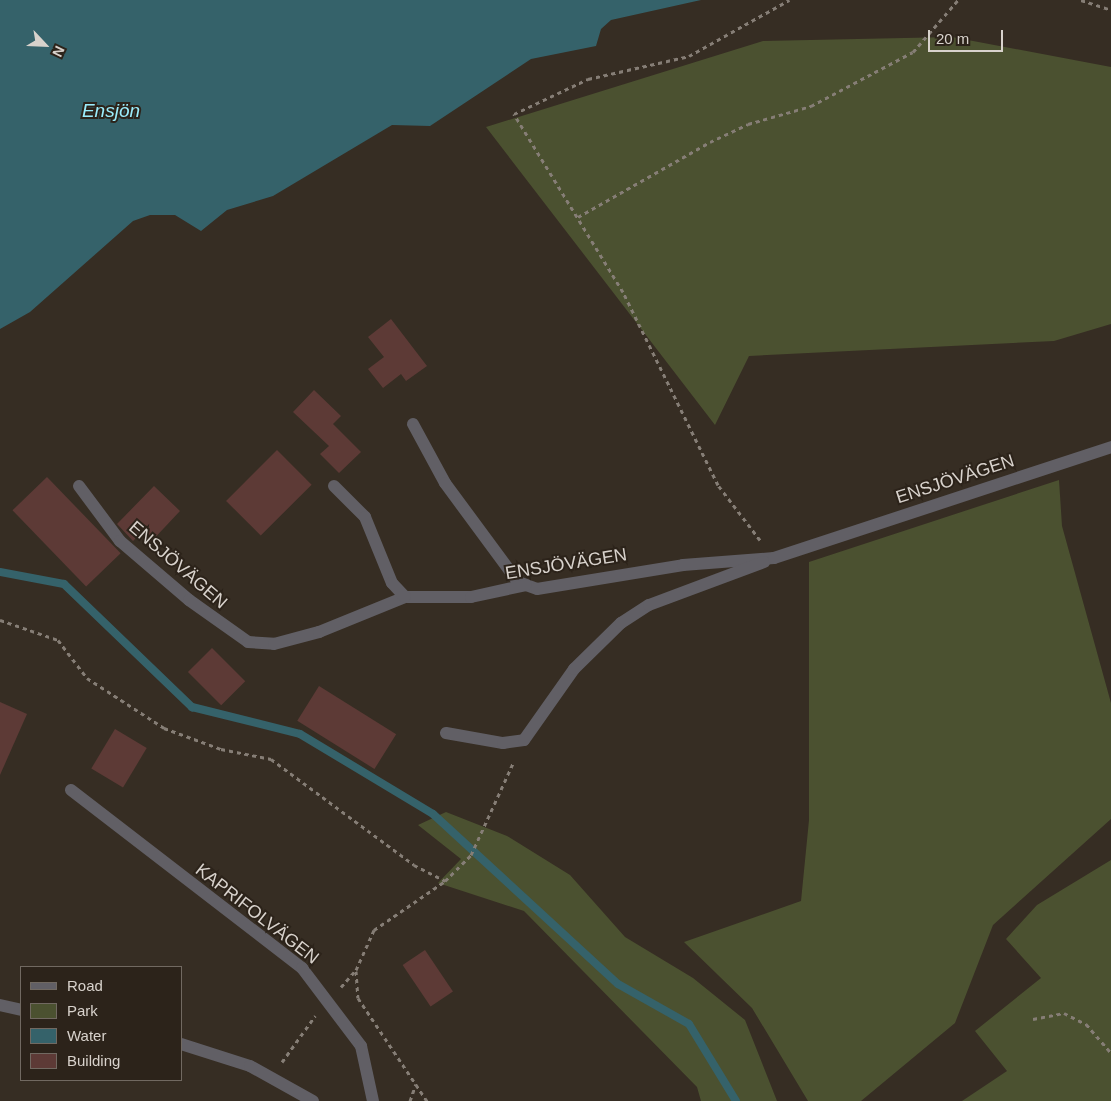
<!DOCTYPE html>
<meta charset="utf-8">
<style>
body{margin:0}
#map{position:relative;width:1111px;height:1101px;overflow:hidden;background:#362d23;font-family:Arial,sans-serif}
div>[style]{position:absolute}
.green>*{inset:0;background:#4b5130}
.water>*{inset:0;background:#35626a}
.stream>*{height:8px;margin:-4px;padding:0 4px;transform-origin:4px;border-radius:4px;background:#35626a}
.building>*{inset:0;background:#5d3a36;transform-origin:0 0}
.path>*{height:3px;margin-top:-1.5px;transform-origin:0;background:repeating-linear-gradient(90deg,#867e76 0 4px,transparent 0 8px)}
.service>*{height:12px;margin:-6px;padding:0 6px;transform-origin:6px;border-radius:6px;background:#615f65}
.minor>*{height:12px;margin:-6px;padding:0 6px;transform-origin:6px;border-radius:6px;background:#615f65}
span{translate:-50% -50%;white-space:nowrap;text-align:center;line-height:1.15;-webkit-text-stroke:4px #2c231a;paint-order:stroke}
.street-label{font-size:18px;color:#d8d2cc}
.water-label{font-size:19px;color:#9becfb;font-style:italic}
.legend{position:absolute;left:20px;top:966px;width:162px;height:115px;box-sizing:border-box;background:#2c231a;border:1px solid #716961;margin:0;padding:6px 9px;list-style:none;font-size:15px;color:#d8d2cc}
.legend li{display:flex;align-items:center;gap:10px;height:25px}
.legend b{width:25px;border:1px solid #716961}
.north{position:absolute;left:20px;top:20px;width:50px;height:50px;-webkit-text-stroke:4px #2c231a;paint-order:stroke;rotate:115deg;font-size:14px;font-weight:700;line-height:20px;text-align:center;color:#d8d2cc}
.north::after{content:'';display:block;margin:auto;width:18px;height:22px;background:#d8d2cc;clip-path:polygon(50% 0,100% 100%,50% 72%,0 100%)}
.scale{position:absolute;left:928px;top:30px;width:75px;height:22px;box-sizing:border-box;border:2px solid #d8d2cc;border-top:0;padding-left:6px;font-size:15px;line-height:18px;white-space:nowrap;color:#d8d2cc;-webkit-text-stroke:4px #2c231a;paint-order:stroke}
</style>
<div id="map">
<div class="green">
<div style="clip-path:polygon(952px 37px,1111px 67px,1111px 324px,1054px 341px,749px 356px,715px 425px,486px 127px,763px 41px)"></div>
<div style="clip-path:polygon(1059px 480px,1062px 526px,1111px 703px,1111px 819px,993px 925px,955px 1023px,861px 1101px,808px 1101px,752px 1008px,684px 942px,801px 901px,809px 820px,809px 562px)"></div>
<div style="clip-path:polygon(446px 812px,507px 836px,570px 875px,625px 937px,693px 978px,745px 1020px,777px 1101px,701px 1101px,697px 1087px,524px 911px,438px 883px,461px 859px,418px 825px)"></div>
<div style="clip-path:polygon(1111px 860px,1111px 1101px,962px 1101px,1007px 1071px,975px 1031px,1041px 978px,1006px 939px,1037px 905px)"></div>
</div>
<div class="water">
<div style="clip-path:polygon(0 0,701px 0,611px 20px,601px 29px,596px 46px,531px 59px,430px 126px,392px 125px,273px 196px,227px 210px,201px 231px,175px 215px,150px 215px,133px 221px,30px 312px,0 329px)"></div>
</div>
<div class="stream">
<div style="left:0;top:572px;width:65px;rotate:10.6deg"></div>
<div style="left:64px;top:584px;width:178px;rotate:43.9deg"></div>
<div style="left:192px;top:707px;width:111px;rotate:14deg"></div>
<div style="left:300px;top:734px;width:155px;rotate:31deg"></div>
<div style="left:433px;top:814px;width:251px;rotate:42.6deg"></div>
<div style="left:618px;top:984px;width:81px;rotate:29.4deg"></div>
<div style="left:689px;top:1024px;width:90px;rotate:58.6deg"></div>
</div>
<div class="building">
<div style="clip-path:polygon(391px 319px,427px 366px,406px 381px,401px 374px,383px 388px,368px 369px,384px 357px,368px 337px)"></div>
<div style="clip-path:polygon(314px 390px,341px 416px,333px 424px,361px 452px,339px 473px,320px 454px,329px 446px,293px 412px)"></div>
<div style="left:277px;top:450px;width:49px;height:72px;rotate:45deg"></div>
<div style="left:47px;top:477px;width:106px;height:48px;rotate:46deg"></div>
<div style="clip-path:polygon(154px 486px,180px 511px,149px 544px,139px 535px,133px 541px,117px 524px)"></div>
<div style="left:212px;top:648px;width:47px;height:34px;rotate:45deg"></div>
<div style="left:319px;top:686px;width:91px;height:41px;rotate:32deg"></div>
<div style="clip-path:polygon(0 702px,27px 714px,0 775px)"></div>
<div style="left:115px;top:729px;width:37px;height:46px;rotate:31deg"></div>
<div style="left:425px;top:950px;width:50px;height:27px;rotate:56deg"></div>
</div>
<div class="path">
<div style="left:1081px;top:0;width:32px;rotate:18deg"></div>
<div style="left:578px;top:217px;width:152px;rotate:-29.6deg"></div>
<div style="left:710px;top:142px;width:42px;rotate:-25.3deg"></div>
<div style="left:748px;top:124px;width:66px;rotate:-15.9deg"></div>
<div style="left:811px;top:106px;width:115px;rotate:-27.9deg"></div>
<div style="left:913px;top:52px;width:69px;rotate:-49.1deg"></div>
<div style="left:760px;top:540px;width:69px;rotate:-127.4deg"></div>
<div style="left:718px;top:485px;width:215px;rotate:-116.2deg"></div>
<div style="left:623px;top:292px;width:209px;rotate:-121.5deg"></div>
<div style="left:514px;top:114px;width:82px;rotate:-25.3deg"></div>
<div style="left:588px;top:79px;width:104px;rotate:-12.8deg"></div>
<div style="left:689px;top:56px;width:115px;rotate:-29.2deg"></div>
<div style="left:0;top:620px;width:61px;rotate:19deg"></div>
<div style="left:58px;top:640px;width:48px;rotate:52.7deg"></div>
<div style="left:87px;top:678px;width:92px;rotate:33deg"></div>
<div style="left:164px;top:728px;width:61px;rotate:20.2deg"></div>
<div style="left:221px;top:749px;width:51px;rotate:11.3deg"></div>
<div style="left:271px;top:759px;width:178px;rotate:36.5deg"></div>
<div style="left:414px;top:865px;width:35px;rotate:27deg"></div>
<div style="left:356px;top:971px;width:27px;rotate:86deg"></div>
<div style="left:358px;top:998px;width:124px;rotate:56.2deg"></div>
<div style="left:341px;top:987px;width:23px;rotate:-49deg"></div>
<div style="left:356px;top:970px;width:44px;rotate:-65.8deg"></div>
<div style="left:374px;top:930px;width:86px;rotate:-34.6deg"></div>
<div style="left:445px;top:881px;width:37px;rotate:-45deg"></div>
<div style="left:471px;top:855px;width:103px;rotate:-65.4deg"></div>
<div style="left:1033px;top:1019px;width:32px;rotate:-11deg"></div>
<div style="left:1064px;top:1013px;width:25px;rotate:27deg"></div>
<div style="left:1086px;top:1024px;width:38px;rotate:49deg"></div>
<div style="left:282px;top:1062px;width:57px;rotate:-54.3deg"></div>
<div style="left:410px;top:1101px;width:18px;rotate:-71deg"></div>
</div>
<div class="service">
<div style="left:413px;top:424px;width:67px;rotate:61.5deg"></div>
<div style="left:445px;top:483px;width:123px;rotate:53.6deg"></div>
<div style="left:518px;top:582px;width:20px;rotate:20deg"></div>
<div style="left:537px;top:589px;width:148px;rotate:-9.3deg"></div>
<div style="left:683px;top:565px;width:91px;rotate:-4.4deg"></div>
<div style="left:79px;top:486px;width:69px;rotate:53.3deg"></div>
<div style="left:120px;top:541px;width:91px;rotate:40.5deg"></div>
<div style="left:189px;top:600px;width:72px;rotate:35.4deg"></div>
<div style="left:248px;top:642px;width:26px;rotate:4deg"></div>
<div style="left:274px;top:644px;width:47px;rotate:-14.9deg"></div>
<div style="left:319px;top:632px;width:93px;rotate:-22.1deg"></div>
<div style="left:405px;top:597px;width:66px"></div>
<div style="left:471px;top:597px;width:56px;rotate:-12.3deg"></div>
<div style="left:334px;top:486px;width:44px;rotate:45deg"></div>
<div style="left:365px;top:517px;width:71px;rotate:67.8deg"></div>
<div style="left:392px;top:583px;width:19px;rotate:47deg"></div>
<div style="left:446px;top:733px;width:58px;rotate:10deg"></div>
<div style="left:503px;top:743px;width:21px;rotate:-8deg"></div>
<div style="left:524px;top:740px;width:87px;rotate:-54.8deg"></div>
<div style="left:574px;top:669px;width:66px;rotate:-44.4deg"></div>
<div style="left:621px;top:623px;width:33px;rotate:-33deg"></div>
<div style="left:649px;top:605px;width:123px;rotate:-20.5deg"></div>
</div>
<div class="minor">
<div style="left:774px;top:558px;width:355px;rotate:-18.2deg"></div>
<div style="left:71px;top:790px;width:292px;rotate:37.6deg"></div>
<div style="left:302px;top:968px;width:98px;rotate:52.9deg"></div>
<div style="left:361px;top:1046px;width:56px;rotate:77.7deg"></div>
<div style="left:0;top:1005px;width:22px;rotate:13deg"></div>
<div style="left:181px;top:1044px;width:72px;rotate:17.7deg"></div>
<div style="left:250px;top:1066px;width:72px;rotate:29.1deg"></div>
</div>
<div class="street-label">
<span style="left:955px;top:479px;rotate:-18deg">ENSJÖVÄGEN</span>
<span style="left:566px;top:564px;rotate:-9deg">ENSJÖVÄGEN</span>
<span style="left:178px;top:565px;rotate:41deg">ENSJÖVÄGEN</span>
<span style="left:257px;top:914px;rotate:38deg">KAPRIFOLVÄGEN</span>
</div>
<div class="water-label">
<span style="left:111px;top:111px">Ensjön</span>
</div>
<ul class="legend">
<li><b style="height:6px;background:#615f65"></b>Road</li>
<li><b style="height:14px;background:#4b5130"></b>Park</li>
<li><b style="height:14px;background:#35626a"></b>Water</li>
<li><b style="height:14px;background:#5d3a36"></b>Building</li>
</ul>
<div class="north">N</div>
<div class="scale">20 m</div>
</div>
